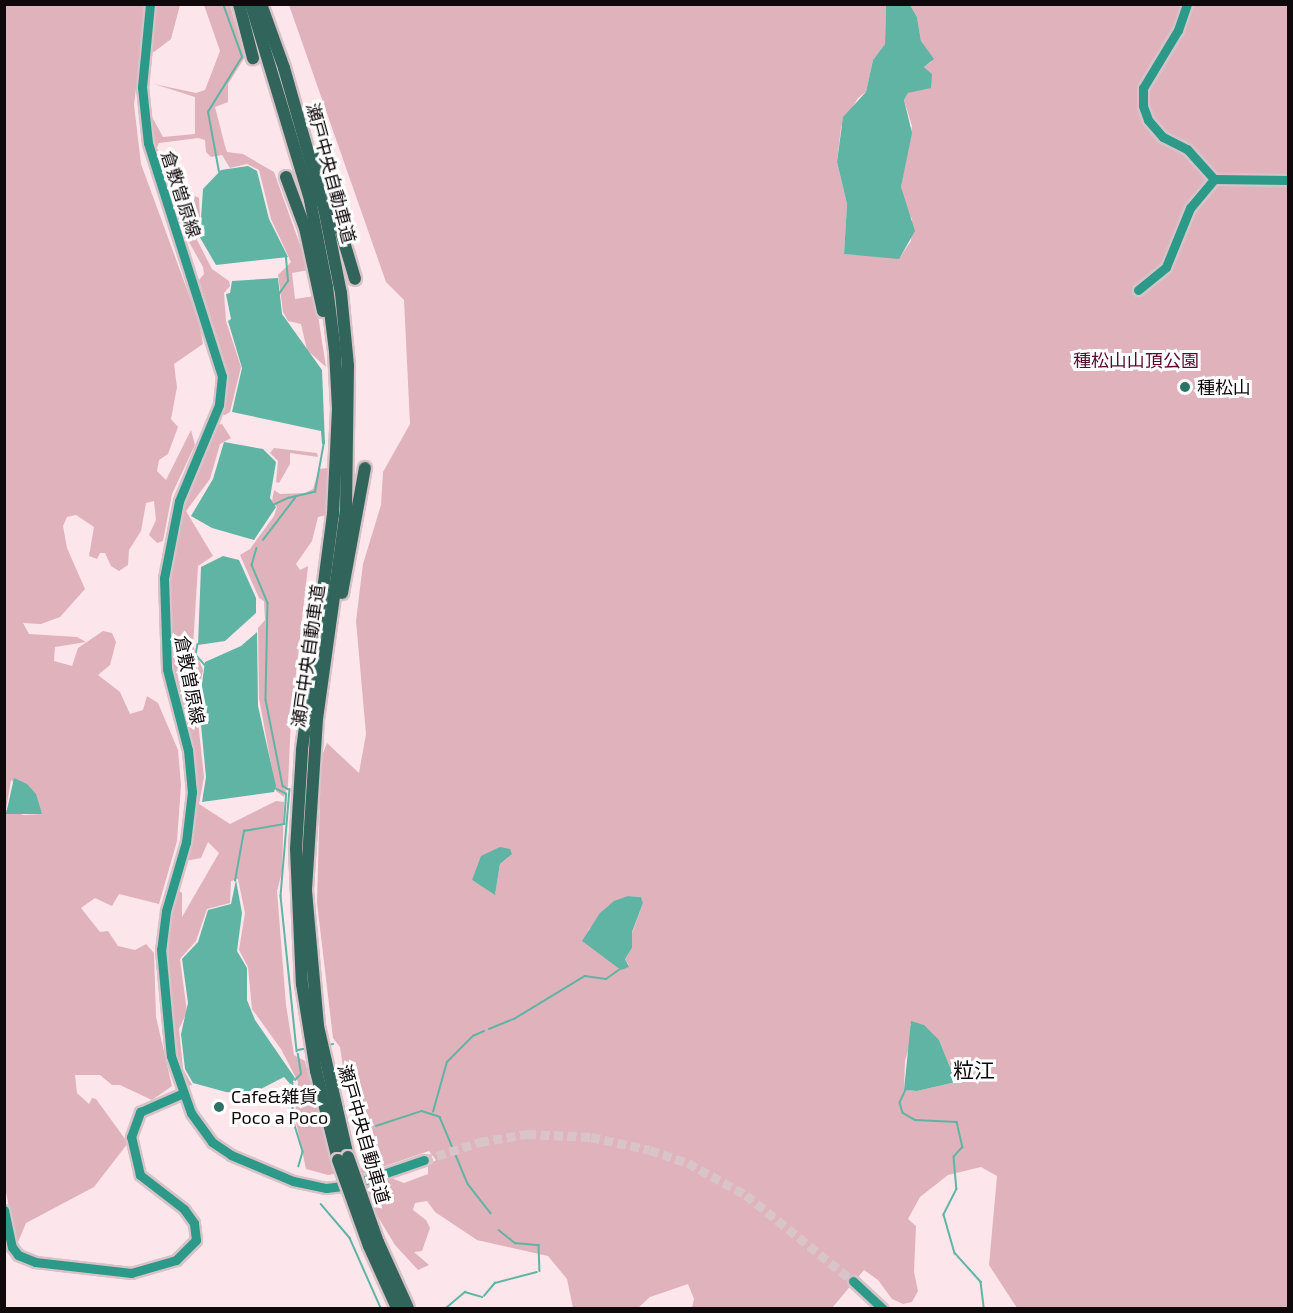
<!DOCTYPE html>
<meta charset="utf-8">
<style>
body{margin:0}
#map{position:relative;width:1293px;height:1313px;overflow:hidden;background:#fde6eb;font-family:"Exo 2","Noto Sans JP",sans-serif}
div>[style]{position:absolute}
.green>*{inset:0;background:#dfb2bc}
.water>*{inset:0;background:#60b4a4}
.stream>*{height:1.5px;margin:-0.75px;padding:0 0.75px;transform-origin:0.75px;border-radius:0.75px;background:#60b4a4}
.secondary-tunnel>*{height:9px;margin-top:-4.5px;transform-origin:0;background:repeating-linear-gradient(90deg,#d9c5c9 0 9px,transparent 0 13.5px)}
.roads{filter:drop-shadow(2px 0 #d7c3c7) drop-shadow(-2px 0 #d7c3c7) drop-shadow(0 2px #d7c3c7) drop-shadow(0 -2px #d7c3c7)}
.secondary>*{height:9px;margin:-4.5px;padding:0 4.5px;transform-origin:4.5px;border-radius:4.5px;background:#2d9989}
.highway>*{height:12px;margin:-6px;padding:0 6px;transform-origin:6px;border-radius:6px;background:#31655b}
.bridges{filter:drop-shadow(2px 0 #d7c3c7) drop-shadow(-2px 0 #d7c3c7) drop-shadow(0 2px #d7c3c7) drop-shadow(0 -2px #d7c3c7)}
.highway-bridge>*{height:12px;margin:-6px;padding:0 6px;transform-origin:6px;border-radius:6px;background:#31655b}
.dots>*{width:16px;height:16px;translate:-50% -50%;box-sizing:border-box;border:3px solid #fff;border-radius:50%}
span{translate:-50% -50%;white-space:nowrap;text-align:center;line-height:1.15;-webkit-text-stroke:6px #fff;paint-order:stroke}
.street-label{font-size:18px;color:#10090b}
.park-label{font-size:18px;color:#5b082a}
.poi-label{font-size:18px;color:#10090b}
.left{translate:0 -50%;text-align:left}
.quarter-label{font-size:21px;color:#10090b}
.frame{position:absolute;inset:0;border:6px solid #10090b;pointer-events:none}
</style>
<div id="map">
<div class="green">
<div style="clip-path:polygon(evenodd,5px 5px,146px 5px,134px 105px,141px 164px,199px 322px,203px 344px,174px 364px,177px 387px,171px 419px,178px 427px,168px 454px,159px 460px,157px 471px,166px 480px,191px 430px,195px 445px,172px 494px,163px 541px,157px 543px,149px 535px,156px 520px,154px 501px,146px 503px,141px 531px,129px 550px,128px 565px,119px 571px,111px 566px,105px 553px,100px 553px,97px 559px,89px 556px,94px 527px,76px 515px,67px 517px,63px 526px,67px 548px,85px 589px,60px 617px,41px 624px,23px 623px,29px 634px,77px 637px,86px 642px,55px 647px,54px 661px,72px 666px,78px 648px,103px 631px,112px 633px,116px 642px,110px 665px,98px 675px,120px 692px,130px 714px,143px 710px,147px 696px,158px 703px,178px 750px,181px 785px,177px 841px,159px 904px,119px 894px,112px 906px,95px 898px,81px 908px,100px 932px,108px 931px,118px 946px,135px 950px,146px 944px,154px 953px,156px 1017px,172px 1086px,152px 1100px,120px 1085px,112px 1085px,100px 1075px,75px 1075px,77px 1093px,89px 1104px,92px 1098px,96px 1099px,128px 1143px,94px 1187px,26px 1223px,16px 1247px,5px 1186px,5px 5px,11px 780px,42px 813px,42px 814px,24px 815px,6px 810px,11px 780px)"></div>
<div style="clip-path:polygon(153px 5px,180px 5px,171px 39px,154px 52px,149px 50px)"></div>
<div style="clip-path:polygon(204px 5px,230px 5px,245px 57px,228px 84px,228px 102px,215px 107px,225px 146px,227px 152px,243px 154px,274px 172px,309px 270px,292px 273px,295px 299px,315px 296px,326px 367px,307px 350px,301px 324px,288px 321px,283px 312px,278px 275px,291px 262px,271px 219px,259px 170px,247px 164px,230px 168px,222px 155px,211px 157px,206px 152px,205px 140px,198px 138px,159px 143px,155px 152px,146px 106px,163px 137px,195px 134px,195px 97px,154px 84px,196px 93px,205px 90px,220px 51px)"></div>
<div style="clip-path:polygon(evenodd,289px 5px,886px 5px,885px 44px,873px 60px,866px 92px,858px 98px,841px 127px,837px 162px,847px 204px,844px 254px,900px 257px,911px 241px,912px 219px,903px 205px,901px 187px,912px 126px,904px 100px,908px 93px,931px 86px,930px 72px,924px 67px,932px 61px,921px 41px,917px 17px,910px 5px,1288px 5px,1288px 1308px,1017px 1308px,989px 1265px,997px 1176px,981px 1167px,948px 1175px,920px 1197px,908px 1219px,916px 1226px,914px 1272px,918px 1291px,912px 1302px,903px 1304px,892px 1299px,878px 1280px,864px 1270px,832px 1308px,692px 1308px,694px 1299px,688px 1284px,650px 1297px,638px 1308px,573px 1308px,567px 1279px,548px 1256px,477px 1240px,435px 1212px,427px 1201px,415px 1203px,413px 1210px,426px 1220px,430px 1228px,422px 1251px,414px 1252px,429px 1265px,418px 1270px,395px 1245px,372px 1207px,365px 1186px,391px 1178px,404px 1183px,428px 1174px,428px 1166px,436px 1160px,429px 1151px,362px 1174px,360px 1170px,373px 1156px,347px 1094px,340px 1047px,333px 1038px,317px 903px,321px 758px,327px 743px,359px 773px,366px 734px,356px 621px,363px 564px,381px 505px,383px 472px,410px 424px,404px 300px,386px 282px,289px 5px,510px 856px,500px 864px,495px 894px,472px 880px,510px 856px,289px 5px,628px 896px,641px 897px,643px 903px,632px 933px,632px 948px,625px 959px,629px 966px,588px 930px,628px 896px,289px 5px,910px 1024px,939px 1040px,956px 1082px,917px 1091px,904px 1090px,905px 1061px,913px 1033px,910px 1024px)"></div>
<div style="clip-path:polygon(195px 196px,199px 198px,200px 218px,194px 226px,195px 236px,212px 269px,229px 281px,230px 286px,224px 293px,226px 321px,241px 367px,230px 412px,225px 415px,220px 414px,225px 388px,222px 353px,199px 280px,204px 274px,203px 267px,185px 235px)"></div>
<div style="clip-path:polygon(222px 424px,231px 438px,220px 444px,210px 479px,186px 511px,213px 556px,198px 566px,193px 646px,203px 670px,196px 703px,204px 777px,199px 804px,230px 824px,276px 801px,284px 802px,282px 872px,277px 891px,286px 1005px,294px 1055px,305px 1061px,334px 1174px,328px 1175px,306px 1169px,295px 1118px,298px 1082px,281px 1049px,252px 1009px,248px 967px,239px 950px,245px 913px,238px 879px,231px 881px,230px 903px,207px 909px,196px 941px,180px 959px,187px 1012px,179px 1029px,183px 1069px,192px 1085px,189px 1086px,184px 1084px,177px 1060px,170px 1022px,165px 956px,170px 919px,178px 890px,182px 893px,182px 917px,219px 853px,208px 842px,201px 858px,185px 861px,195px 803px,169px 656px,166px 592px,186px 492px,216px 425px)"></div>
<div style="clip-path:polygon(274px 448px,317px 453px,318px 457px,290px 453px,290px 464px,279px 483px,276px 482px,278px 461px,270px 453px)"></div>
<div style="clip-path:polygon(327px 468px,327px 515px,318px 517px,312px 541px,296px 564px,300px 570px,308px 566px,291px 718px,288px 786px,284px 797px,276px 791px,259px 698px,258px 628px,265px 620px,264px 601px,259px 598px,240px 555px,250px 549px,274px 516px,277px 507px,272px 501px,274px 490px,280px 494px,305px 493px,313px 489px,319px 469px)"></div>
</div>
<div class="water">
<div style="clip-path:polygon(886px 5px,910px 5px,917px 17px,921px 41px,934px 59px,924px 67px,932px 74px,931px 88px,908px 93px,904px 100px,912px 133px,901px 187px,915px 231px,899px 259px,844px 254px,847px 204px,837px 162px,843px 117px,866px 92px,873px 60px,885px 44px)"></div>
<div style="clip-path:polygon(248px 166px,257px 171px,269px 219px,288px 257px,216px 265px,195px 229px,201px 219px,203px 189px,221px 170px)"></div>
<div style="clip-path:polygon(278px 278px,282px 314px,322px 370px,325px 444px,322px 444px,321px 431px,232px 412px,242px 368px,228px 321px,231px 319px,226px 294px,230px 293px,232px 281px)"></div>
<div style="clip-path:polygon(224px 442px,263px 449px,276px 462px,270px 498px,276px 507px,254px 540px,212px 528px,191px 516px,213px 479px)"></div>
<div style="clip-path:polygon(223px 556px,239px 560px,256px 598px,256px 613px,225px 641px,198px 645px,201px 567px)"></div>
<div style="clip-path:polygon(257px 632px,258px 706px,276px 786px,274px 792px,202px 802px,206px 777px,199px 704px,205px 662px,241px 646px)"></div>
<div style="clip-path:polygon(14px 778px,27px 784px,36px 794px,42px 814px,6px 814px)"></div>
<div style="clip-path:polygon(500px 847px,510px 849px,512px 854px,500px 864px,495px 895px,472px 880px,481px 856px)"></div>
<div style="clip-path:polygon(236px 880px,242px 913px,237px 951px,247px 968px,247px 1000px,255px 1020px,295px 1078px,291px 1085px,284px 1077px,251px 1094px,226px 1092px,193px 1083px,185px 1069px,181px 1034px,188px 1003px,182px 959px,198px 942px,208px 910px,231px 904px)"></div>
<div style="clip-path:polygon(628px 896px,641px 897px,643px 903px,632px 932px,632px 948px,625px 959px,629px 967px,621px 970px,582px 941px,600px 913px,614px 901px)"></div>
<div style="clip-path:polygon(911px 1021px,924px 1025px,939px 1040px,956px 1082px,917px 1091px,904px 1090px)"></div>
</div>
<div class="stream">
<div style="left:219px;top:172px;width:61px;rotate:-100.4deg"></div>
<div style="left:208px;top:112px;width:65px;rotate:-58.3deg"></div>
<div style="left:242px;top:57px;width:56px;rotate:-109.7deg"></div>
<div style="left:279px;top:294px;width:16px;rotate:-55deg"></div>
<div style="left:288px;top:281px;width:23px;rotate:-95deg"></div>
<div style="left:273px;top:505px;width:17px;rotate:-25deg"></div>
<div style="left:288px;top:498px;width:28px;rotate:-13deg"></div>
<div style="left:315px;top:492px;width:51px;rotate:-79.8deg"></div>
<div style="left:263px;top:540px;width:53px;rotate:-52.7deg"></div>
<div style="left:257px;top:548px;width:18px;rotate:106deg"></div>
<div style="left:252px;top:565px;width:41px;rotate:67.2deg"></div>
<div style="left:268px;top:603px;width:97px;rotate:91.2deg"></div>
<div style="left:266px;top:700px;width:88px;rotate:78.8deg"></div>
<div style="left:283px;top:786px;width:6px;rotate:31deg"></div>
<div style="left:198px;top:644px;width:11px;rotate:100deg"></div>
<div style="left:196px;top:655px;width:13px;rotate:48deg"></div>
<div style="left:290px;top:789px;width:107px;rotate:94.8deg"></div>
<div style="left:281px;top:896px;width:156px;rotate:84.1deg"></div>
<div style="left:235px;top:881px;width:51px;rotate:-79.8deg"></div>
<div style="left:244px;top:831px;width:41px;rotate:-9.9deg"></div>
<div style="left:284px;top:824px;width:30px;rotate:-86deg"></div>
<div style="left:286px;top:794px;width:11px;rotate:-153deg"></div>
<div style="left:489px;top:1029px;width:27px;rotate:-22deg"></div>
<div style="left:514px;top:1019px;width:83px;rotate:-31.2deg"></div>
<div style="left:585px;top:976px;width:21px;rotate:8deg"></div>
<div style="left:606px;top:979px;width:16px;rotate:-35deg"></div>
<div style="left:328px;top:1045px;width:5px;rotate:-11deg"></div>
<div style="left:298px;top:1050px;width:10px;rotate:-11deg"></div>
<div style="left:295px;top:1080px;width:8px;rotate:-45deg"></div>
<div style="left:301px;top:1074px;width:20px;rotate:-99deg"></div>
<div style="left:293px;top:1083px;width:36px;rotate:90deg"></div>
<div style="left:293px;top:1119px;width:34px;rotate:73deg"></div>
<div style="left:303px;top:1152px;width:15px;rotate:106deg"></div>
<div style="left:906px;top:1090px;width:14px;rotate:115deg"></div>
<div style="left:900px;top:1103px;width:10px;rotate:73deg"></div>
<div style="left:903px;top:1113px;width:14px;rotate:30deg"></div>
<div style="left:915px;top:1120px;width:42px;rotate:2.7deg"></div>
<div style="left:957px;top:1122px;width:26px;rotate:77deg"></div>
<div style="left:963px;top:1147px;width:13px;rotate:132deg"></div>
<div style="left:954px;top:1157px;width:32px;rotate:85deg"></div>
<div style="left:957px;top:1189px;width:29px;rotate:117deg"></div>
<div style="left:944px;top:1215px;width:40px;rotate:74deg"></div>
<div style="left:955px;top:1253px;width:39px;rotate:48deg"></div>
<div style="left:981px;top:1282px;width:26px;rotate:83deg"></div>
<div style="left:433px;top:1112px;width:52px;rotate:-74.4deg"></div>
<div style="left:447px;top:1062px;width:37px;rotate:-45deg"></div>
<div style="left:473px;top:1036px;width:12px;rotate:-24deg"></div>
<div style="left:376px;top:1126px;width:48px;rotate:-18.1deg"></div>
<div style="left:422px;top:1111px;width:19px;rotate:18deg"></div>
<div style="left:440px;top:1117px;width:73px;rotate:67.3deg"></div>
<div style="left:468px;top:1184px;width:37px;rotate:52deg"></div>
<div style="left:321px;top:1204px;width:45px;rotate:49.5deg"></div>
<div style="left:350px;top:1238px;width:77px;rotate:66.1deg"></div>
<div style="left:499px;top:1230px;width:21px;rotate:39deg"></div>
<div style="left:515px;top:1243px;width:24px;rotate:5deg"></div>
<div style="left:539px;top:1245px;width:26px;rotate:88deg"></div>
<div style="left:484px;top:1296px;width:17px;rotate:-50deg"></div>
<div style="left:495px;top:1283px;width:43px;rotate:-14.7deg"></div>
<div style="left:446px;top:1308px;width:25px;rotate:-40deg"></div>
<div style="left:465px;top:1292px;width:18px;rotate:16deg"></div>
</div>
<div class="secondary-tunnel">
<div style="left:424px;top:1160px;width:59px;rotate:-17.8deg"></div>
<div style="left:480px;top:1142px;width:48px;rotate:-9.7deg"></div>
<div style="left:527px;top:1134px;width:64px;rotate:2.7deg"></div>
<div style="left:591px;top:1137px;width:60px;rotate:12.4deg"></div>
<div style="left:650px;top:1150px;width:40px;rotate:18.9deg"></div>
<div style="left:688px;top:1163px;width:66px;rotate:28.9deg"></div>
<div style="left:746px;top:1195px;width:137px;rotate:38.8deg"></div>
</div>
<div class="roads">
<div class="secondary">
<div style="left:150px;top:4px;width:83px;rotate:95.5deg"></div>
<div style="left:142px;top:87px;width:56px;rotate:83.9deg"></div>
<div style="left:148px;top:143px;width:244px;rotate:72.4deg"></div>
<div style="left:222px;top:376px;width:29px;rotate:96deg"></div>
<div style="left:219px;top:405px;width:104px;rotate:112.6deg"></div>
<div style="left:179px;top:501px;width:78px;rotate:101deg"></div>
<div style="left:164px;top:578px;width:91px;rotate:88.1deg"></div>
<div style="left:167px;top:669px;width:84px;rotate:75.5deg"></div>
<div style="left:188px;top:750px;width:42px;rotate:84.6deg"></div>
<div style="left:192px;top:792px;width:50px;rotate:96.8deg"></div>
<div style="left:186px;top:842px;width:72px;rotate:106.2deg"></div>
<div style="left:166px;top:911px;width:38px;rotate:97deg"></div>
<div style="left:161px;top:949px;width:107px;rotate:84.7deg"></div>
<div style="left:171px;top:1056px;width:60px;rotate:70.7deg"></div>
<div style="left:191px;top:1113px;width:36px;rotate:54deg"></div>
<div style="left:212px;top:1142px;width:23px;rotate:34deg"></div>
<div style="left:231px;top:1155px;width:67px;rotate:22.8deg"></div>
<div style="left:293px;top:1181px;width:34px;rotate:12deg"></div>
<div style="left:326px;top:1188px;width:25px;rotate:-7deg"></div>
<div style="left:351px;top:1185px;width:77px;rotate:-18.9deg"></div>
<div style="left:1187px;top:4px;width:28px;rotate:109deg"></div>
<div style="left:1178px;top:30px;width:68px;rotate:121.1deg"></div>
<div style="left:1143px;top:88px;width:18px;rotate:90deg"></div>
<div style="left:1143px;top:106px;width:15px;rotate:70deg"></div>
<div style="left:1148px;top:120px;width:23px;rotate:49deg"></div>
<div style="left:1163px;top:137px;width:27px;rotate:27deg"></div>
<div style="left:1187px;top:149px;width:40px;rotate:48deg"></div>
<div style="left:1214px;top:179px;width:74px;rotate:0.8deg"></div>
<div style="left:1138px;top:290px;width:36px;rotate:-39deg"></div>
<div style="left:1166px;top:267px;width:64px;rotate:-67.9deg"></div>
<div style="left:1190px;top:208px;width:38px;rotate:-50deg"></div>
<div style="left:4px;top:1210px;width:38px;rotate:78deg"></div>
<div style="left:12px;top:1247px;width:10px;rotate:53deg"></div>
<div style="left:18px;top:1255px;width:18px;rotate:22deg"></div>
<div style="left:35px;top:1262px;width:97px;rotate:6.5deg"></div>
<div style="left:131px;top:1273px;width:47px;rotate:-16.1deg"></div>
<div style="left:176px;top:1260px;width:28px;rotate:-45deg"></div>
<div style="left:196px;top:1240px;width:17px;rotate:-97deg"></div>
<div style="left:194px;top:1223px;width:17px;rotate:-126deg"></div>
<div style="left:184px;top:1209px;width:56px;rotate:-142.3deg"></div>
<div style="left:140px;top:1175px;width:39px;rotate:-103deg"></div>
<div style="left:131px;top:1137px;width:27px;rotate:-70deg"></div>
<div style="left:140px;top:1112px;width:47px;rotate:-23.8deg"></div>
<div style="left:853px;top:1281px;width:40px;rotate:43deg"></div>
</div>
<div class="highway">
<div style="left:239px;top:4px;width:56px;rotate:75.5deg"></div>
<div style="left:251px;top:4px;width:205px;rotate:73.2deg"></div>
<div style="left:310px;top:200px;width:89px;rotate:78.9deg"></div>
<div style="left:327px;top:287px;width:64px;rotate:82.9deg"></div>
<div style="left:335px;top:351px;width:58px;rotate:87deg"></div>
<div style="left:338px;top:409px;width:105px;rotate:92.7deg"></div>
<div style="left:333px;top:514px;width:239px;rotate:97.5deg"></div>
<div style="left:302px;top:751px;width:98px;rotate:93.5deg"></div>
<div style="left:296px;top:849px;width:135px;rotate:87.5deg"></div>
<div style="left:302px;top:984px;width:88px;rotate:80.9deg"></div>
<div style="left:316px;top:1071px;width:92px;rotate:76.1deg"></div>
<div style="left:261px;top:4px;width:68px;rotate:70.2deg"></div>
<div style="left:284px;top:68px;width:146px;rotate:74.1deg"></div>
<div style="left:324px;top:208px;width:87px;rotate:78.7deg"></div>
<div style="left:341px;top:293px;width:73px;rotate:84.5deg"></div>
<div style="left:348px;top:366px;width:144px;rotate:90.8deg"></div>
<div style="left:346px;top:510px;width:211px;rotate:97.9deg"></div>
<div style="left:317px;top:719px;width:172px;rotate:93.7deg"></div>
<div style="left:306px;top:891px;width:136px;rotate:84.9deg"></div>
<div style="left:318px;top:1026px;width:134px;rotate:77.1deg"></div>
<div style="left:319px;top:158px;width:126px;rotate:73.4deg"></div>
<div style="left:286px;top:177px;width:54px;rotate:69.6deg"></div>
<div style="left:305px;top:228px;width:85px;rotate:77.8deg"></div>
<div style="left:342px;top:593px;width:127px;rotate:-79.6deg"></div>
</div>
</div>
<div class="bridges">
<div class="highway-bridge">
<div style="left:348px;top:1157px;width:90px;rotate:70.6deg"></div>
<div style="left:378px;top:1242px;width:72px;rotate:65.6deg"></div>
<div style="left:338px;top:1160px;width:91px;rotate:70.2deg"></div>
<div style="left:369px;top:1246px;width:68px;rotate:65.7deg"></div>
</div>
</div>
<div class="dots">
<div style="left:1185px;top:387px;background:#2d7267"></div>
<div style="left:219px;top:1107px;background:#2d7267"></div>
</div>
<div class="street-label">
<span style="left:331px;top:173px;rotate:75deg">瀬戸中央自動車道</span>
<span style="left:181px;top:194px;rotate:72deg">倉敷曽原線</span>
<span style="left:308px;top:656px;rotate:-82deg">瀬戸中央自動車道</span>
<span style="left:190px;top:680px;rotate:79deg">倉敷曽原線</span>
<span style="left:364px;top:1134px;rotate:74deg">瀬戸中央自動車道</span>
</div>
<div class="park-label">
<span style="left:1136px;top:360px">種松山山頂公園</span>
</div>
<div class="poi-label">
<span class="left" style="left:1197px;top:387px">種松山</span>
<span class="left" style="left:231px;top:1107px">Cafe&amp;雑貨<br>Poco a Poco</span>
</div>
<div class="quarter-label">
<span style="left:974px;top:1070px">粒江</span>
</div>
<div class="frame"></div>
</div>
